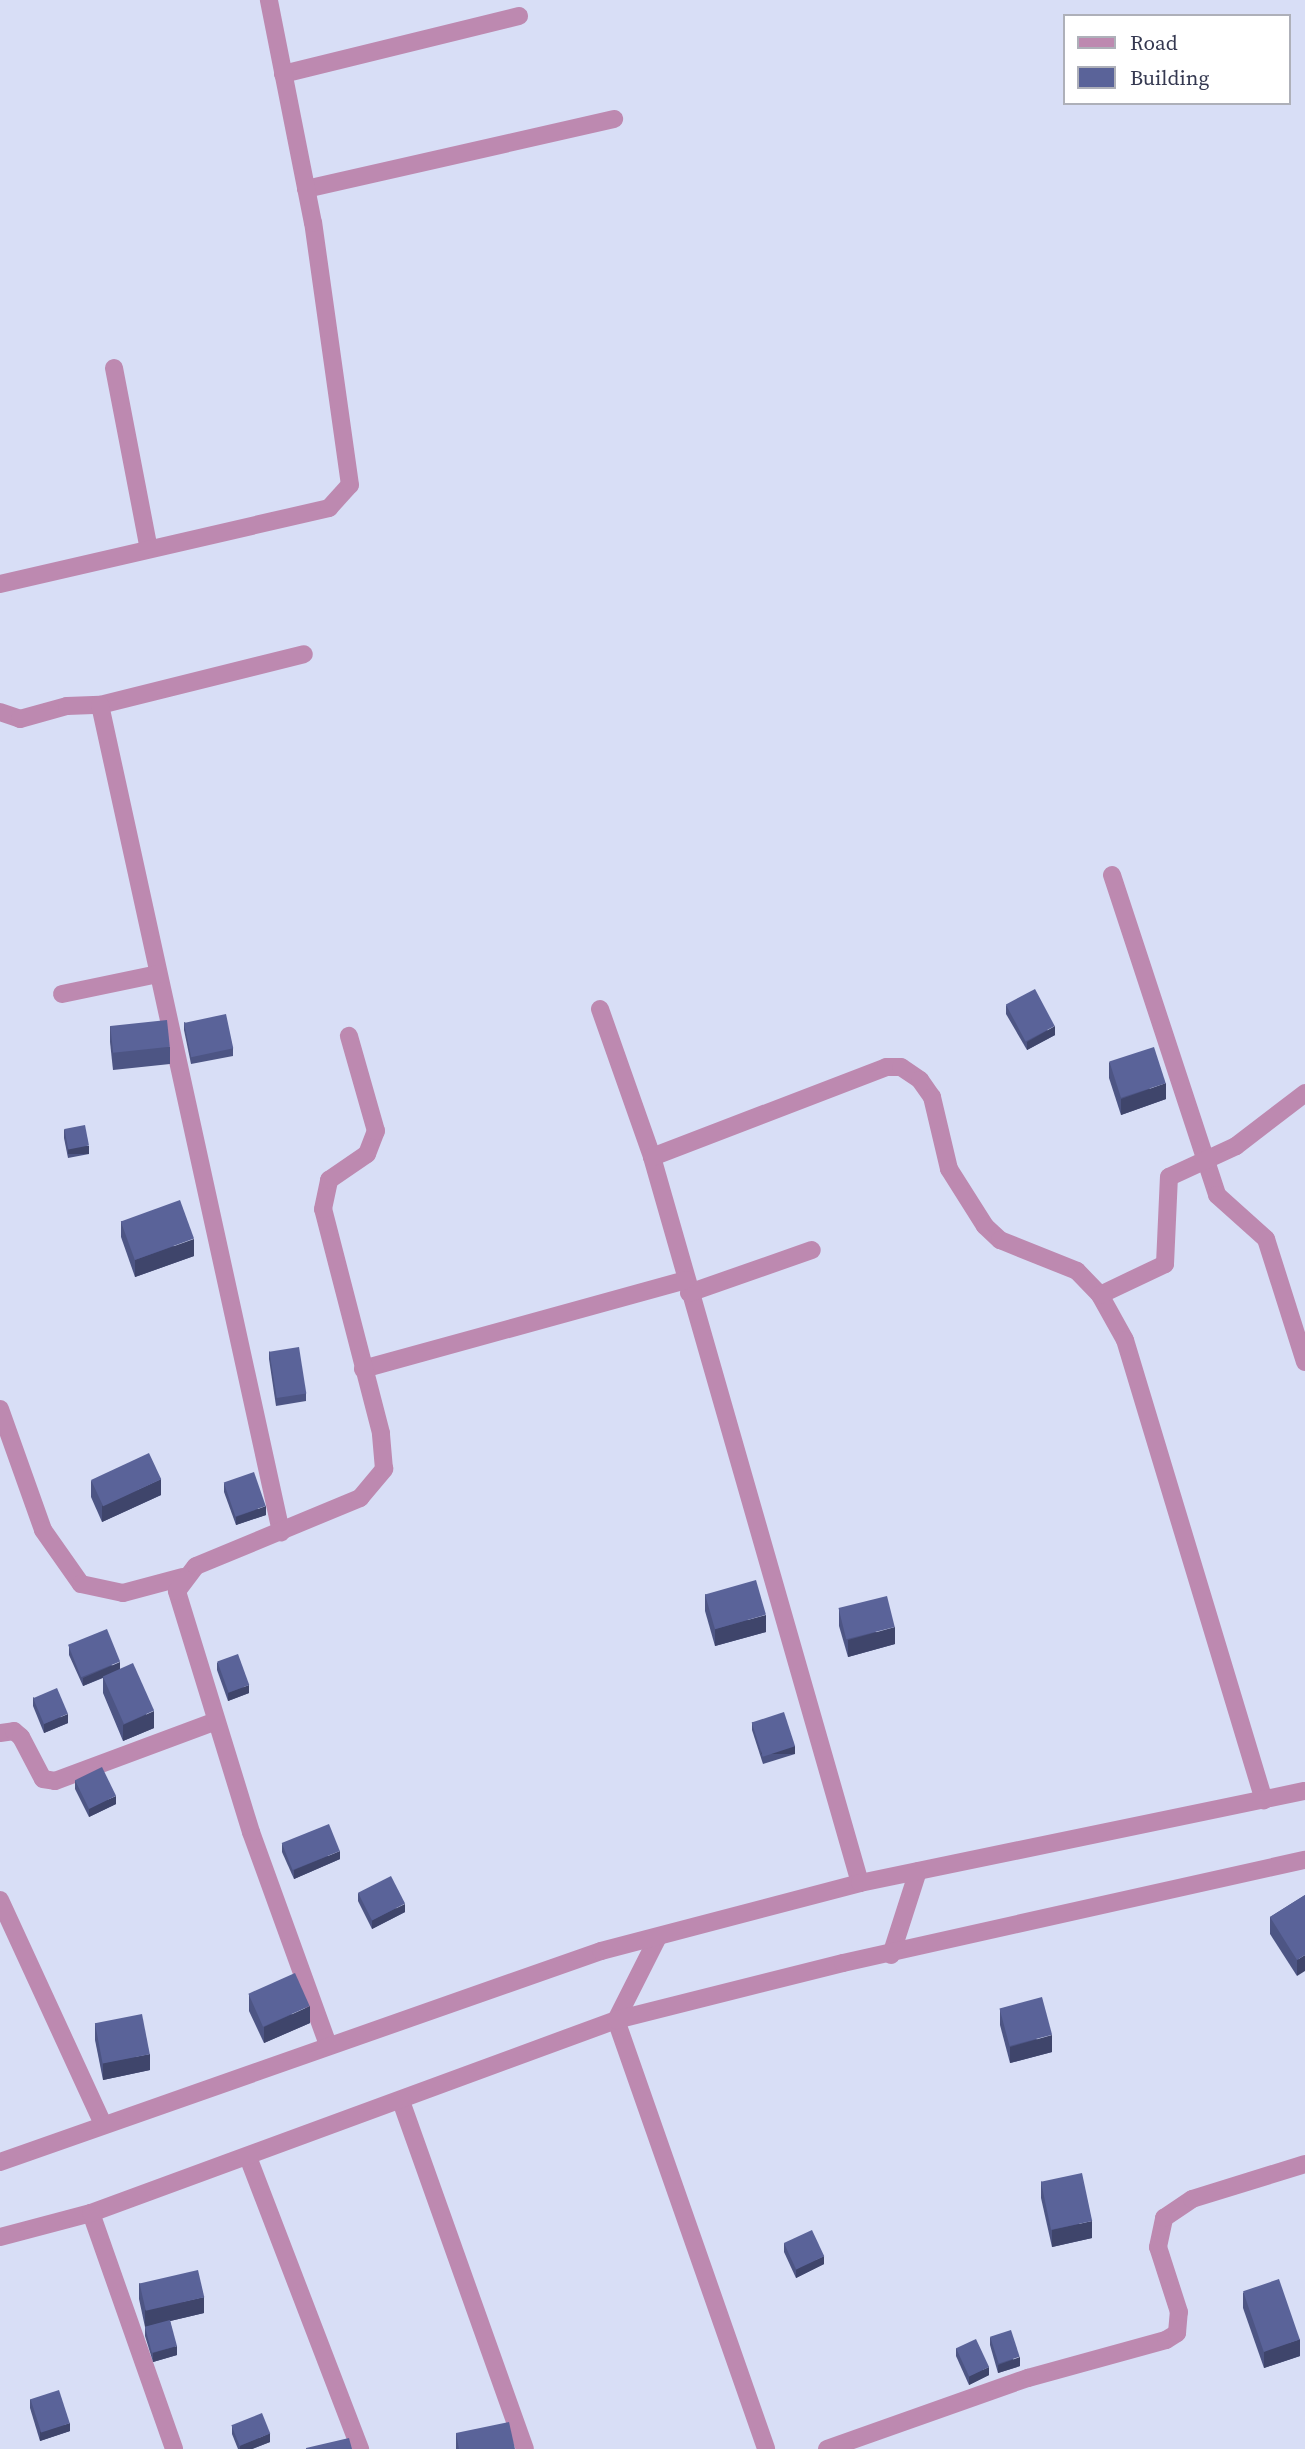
<!DOCTYPE html>
<style>
body{margin:0}
#map{position:relative;width:1305px;height:2449px;overflow:hidden;background:#d8def6;font-family:"Source Serif 4",serif}
div>[style]{position:absolute}
.minor>*{height:18px;margin:-9px;padding:0 9px;transform-origin:9px;border-radius:9px;background:#bd89b0}
.wall>*{inset:0;background:#4d5584}
.shaded-wall>*{inset:0;background:#3f456b;transform-origin:0 0}
.building>*{inset:0;background:#5a6399;transform-origin:0 0}
span{translate:-50% -50%;white-space:nowrap;text-align:center;line-height:1.15;-webkit-text-stroke:7px #fff;paint-order:stroke}
.legend{position:absolute;left:1063px;top:14px;width:228px;height:91px;box-sizing:border-box;background:#fff;border:2px solid #aeb0b9;margin:0;padding:9px 12px;list-style:none;font-size:21px;color:#353951}
.legend li{display:flex;align-items:center;gap:14px;height:35px}
.legend b{width:35px;border:2px solid #aeb0b9}
</style>
<div id="map">
<div class="minor">
<div style="left:283px;top:74px;width:243px;rotate:-13.8deg"></div>
<div style="left:306px;top:189px;width:316px;rotate:-12.8deg"></div>
<div style="left:114px;top:368px;width:184px;rotate:79.1deg"></div>
<div style="left:0;top:584px;width:338px;rotate:-13deg"></div>
<div style="left:329px;top:508px;width:31px;rotate:-48deg"></div>
<div style="left:350px;top:485px;width:265px;rotate:-98deg"></div>
<div style="left:313px;top:223px;width:227px;rotate:-101.2deg"></div>
<div style="left:100px;top:705px;width:210px;rotate:-14deg"></div>
<div style="left:0;top:712px;width:21px;rotate:19deg"></div>
<div style="left:20px;top:719px;width:49px;rotate:-15.5deg"></div>
<div style="left:67px;top:706px;width:33px;rotate:-2deg"></div>
<div style="left:100px;top:705px;width:847px;rotate:77.65deg"></div>
<div style="left:1112px;top:875px;width:337px;rotate:71.8deg"></div>
<div style="left:1217px;top:1195px;width:66px;rotate:41.9deg"></div>
<div style="left:1266px;top:1239px;width:129px;rotate:72.4deg"></div>
<div style="left:62px;top:994px;width:98px;rotate:-11.8deg"></div>
<div style="left:600px;top:1009px;width:157px;rotate:70.6deg"></div>
<div style="left:652px;top:1157px;width:755px;rotate:74.01deg"></div>
<div style="left:652px;top:1157px;width:251px;rotate:-21deg"></div>
<div style="left:886px;top:1067px;width:15px"></div>
<div style="left:901px;top:1067px;width:23px;rotate:34deg"></div>
<div style="left:920px;top:1080px;width:21px;rotate:55deg"></div>
<div style="left:932px;top:1097px;width:74px;rotate:76.7deg"></div>
<div style="left:949px;top:1169px;width:67px;rotate:57.7deg"></div>
<div style="left:985px;top:1226px;width:21px;rotate:43deg"></div>
<div style="left:1000px;top:1240px;width:83px;rotate:21.9deg"></div>
<div style="left:1077px;top:1271px;width:33px;rotate:46deg"></div>
<div style="left:1100px;top:1295px;width:51px;rotate:60.9deg"></div>
<div style="left:1125px;top:1340px;width:481px;rotate:73.2deg"></div>
<div style="left:689px;top:1293px;width:130px;rotate:-19.3deg"></div>
<div style="left:1100px;top:1295px;width:72px;rotate:-25.5deg"></div>
<div style="left:1165px;top:1264px;width:87px;rotate:-87.4deg"></div>
<div style="left:1169px;top:1177px;width:74px;rotate:-24.8deg"></div>
<div style="left:1236px;top:1146px;width:87px;rotate:-37.5deg"></div>
<div style="left:363px;top:1369px;width:335px;rotate:-15.4deg"></div>
<div style="left:0;top:1409px;width:128px;rotate:70.4deg"></div>
<div style="left:43px;top:1530px;width:66px;rotate:54.9deg"></div>
<div style="left:81px;top:1584px;width:43px;rotate:12.1deg"></div>
<div style="left:123px;top:1593px;width:62px;rotate:-14.9deg"></div>
<div style="left:0;top:1733px;width:14px;rotate:-8deg"></div>
<div style="left:14px;top:1731px;width:9px;rotate:41deg"></div>
<div style="left:21px;top:1737px;width:47px;rotate:62.4deg"></div>
<div style="left:43px;top:1779px;width:12px;rotate:9deg"></div>
<div style="left:55px;top:1781px;width:172px;rotate:-20.4deg"></div>
<div style="left:0;top:1900px;width:247px;rotate:65.3deg"></div>
<div style="left:658px;top:1937px;width:93px;rotate:116.8deg"></div>
<div style="left:616px;top:2020px;width:454px;rotate:70.7deg"></div>
<div style="left:891px;top:1955px;width:88px;rotate:-72.2deg"></div>
<div style="left:327px;top:2042px;width:223px;rotate:-109.9deg"></div>
<div style="left:251px;top:1832px;width:252px;rotate:-107.1deg"></div>
<div style="left:177px;top:1591px;width:31px;rotate:-53deg"></div>
<div style="left:196px;top:1566px;width:178px;rotate:-22.5deg"></div>
<div style="left:360px;top:1498px;width:38px;rotate:-50deg"></div>
<div style="left:384px;top:1469px;width:36px;rotate:-95deg"></div>
<div style="left:381px;top:1433px;width:231px;rotate:-104.5deg"></div>
<div style="left:323px;top:1209px;width:30px;rotate:-78deg"></div>
<div style="left:329px;top:1180px;width:46px;rotate:-34.4deg"></div>
<div style="left:367px;top:1154px;width:25px;rotate:-69deg"></div>
<div style="left:376px;top:1131px;width:99px;rotate:-105.9deg"></div>
<div style="left:401px;top:2101px;width:369px;rotate:70.4deg"></div>
<div style="left:248px;top:2157px;width:313px;rotate:69deg"></div>
<div style="left:0;top:2162px;width:637px;rotate:-19.35deg"></div>
<div style="left:601px;top:1951px;width:268px;rotate:-14.7deg"></div>
<div style="left:860px;top:1883px;width:454px;rotate:-11.7deg"></div>
<div style="left:91px;top:2213px;width:250px;rotate:70.6deg"></div>
<div style="left:0;top:2237px;width:94px;rotate:-14.8deg"></div>
<div style="left:91px;top:2213px;width:559px;rotate:-20.18deg"></div>
<div style="left:616px;top:2020px;width:234px;rotate:-14.1deg"></div>
<div style="left:843px;top:1963px;width:473px;rotate:-12.6deg"></div>
<div style="left:827px;top:2449px;width:213px;rotate:-19.5deg"></div>
<div style="left:1028px;top:2378px;width:143px;rotate:-15.4deg"></div>
<div style="left:1166px;top:2340px;width:13px;rotate:-32deg"></div>
<div style="left:1177px;top:2333px;width:21px;rotate:-85deg"></div>
<div style="left:1179px;top:2312px;width:68px;rotate:-107.9deg"></div>
<div style="left:1158px;top:2247px;width:30px;rotate:-78deg"></div>
<div style="left:1164px;top:2218px;width:34px;rotate:-34deg"></div>
<div style="left:1192px;top:2199px;width:118px;rotate:-17.2deg"></div>
</div>
<div class="wall">
<div style="clip-path:polygon(1006px 1005px,1055px 1035px,1027px 1050px,1006px 1014px)"></div>
<div style="clip-path:polygon(184px 1022px,233px 1048px,233px 1056px,191px 1064px,184px 1030px)"></div>
<div style="clip-path:polygon(110px 1026px,170px 1047px,170px 1064px,113px 1070px,110px 1042px)"></div>
<div style="clip-path:polygon(1109px 1062px,1166px 1099px,1121px 1115px,1109px 1078px)"></div>
<div style="clip-path:polygon(64px 1129px,89px 1154px,68px 1158px,64px 1138px)"></div>
<div style="clip-path:polygon(121px 1221px,194px 1256px,135px 1277px,121px 1237px)"></div>
<div style="clip-path:polygon(269px 1351px,306px 1393px,306px 1401px,276px 1406px,269px 1359px)"></div>
<div style="clip-path:polygon(91px 1481px,161px 1495px,102px 1522px,91px 1497px)"></div>
<div style="clip-path:polygon(224px 1483px,266px 1515px,236px 1525px,224px 1492px)"></div>
<div style="clip-path:polygon(705px 1594px,766px 1632px,715px 1646px,705px 1611px)"></div>
<div style="clip-path:polygon(839px 1609px,895px 1644px,848px 1657px,839px 1626px)"></div>
<div style="clip-path:polygon(69px 1646px,120px 1669px,154px 1728px,123px 1741px,103px 1693px,103px 1678px,83px 1686px,69px 1655px)"></div>
<div style="clip-path:polygon(217px 1662px,249px 1693px,228px 1701px,217px 1670px)"></div>
<div style="clip-path:polygon(33px 1697px,68px 1723px,44px 1733px,33px 1706px)"></div>
<div style="clip-path:polygon(752px 1722px,795px 1754px,763px 1764px,752px 1730px)"></div>
<div style="clip-path:polygon(75px 1780px,116px 1804px,89px 1817px,75px 1789px)"></div>
<div style="clip-path:polygon(282px 1844px,340px 1859px,294px 1879px,282px 1852px)"></div>
<div style="clip-path:polygon(358px 1893px,405px 1912px,372px 1929px,358px 1901px)"></div>
<div style="clip-path:polygon(1305px 1895px,1297px 1976px,1270px 1934px,1270px 1917px)"></div>
<div style="clip-path:polygon(249px 1994px,310px 2023px,264px 2043px,249px 2011px)"></div>
<div style="clip-path:polygon(1000px 2009px,1052px 2052px,1010px 2063px,1000px 2025px)"></div>
<div style="clip-path:polygon(95px 2023px,150px 2070px,103px 2080px,95px 2040px)"></div>
<div style="clip-path:polygon(1041px 2181px,1092px 2238px,1052px 2247px,1041px 2198px)"></div>
<div style="clip-path:polygon(784px 2243px,824px 2264px,796px 2278px,784px 2252px)"></div>
<div style="clip-path:polygon(139px 2283px,204px 2313px,170px 2321px,177px 2355px,153px 2362px,145px 2336px,145px 2327px,158px 2324px,145px 2327px,139px 2299px)"></div>
<div style="clip-path:polygon(1243px 2292px,1300px 2356px,1264px 2368px,1243px 2308px)"></div>
<div style="clip-path:polygon(990px 2337px,1020px 2366px,998px 2373px,990px 2345px)"></div>
<div style="clip-path:polygon(956px 2348px,989px 2375px,969px 2385px,956px 2356px)"></div>
<div style="clip-path:polygon(30px 2399px,70px 2431px,40px 2441px,30px 2408px)"></div>
<div style="clip-path:polygon(232px 2426px,270px 2442px,252px 2449px,238px 2449px,232px 2434px)"></div>
<div style="clip-path:polygon(456px 2433px,515px 2449px,456px 2449px)"></div>
</div>
<div class="shaded-wall">
<div style="clip-path:polygon(1055px 1026px,1055px 1035px,1027px 1050px,1027px 1042px)"></div>
<div style="clip-path:polygon(1166px 1083px,1166px 1099px,1121px 1115px,1121px 1099px)"></div>
<div style="left:89px;top:1146px;width:8px;height:21px;rotate:90deg"></div>
<div style="clip-path:polygon(194px 1239px,194px 1256px,135px 1277px,135px 1260px)"></div>
<div style="clip-path:polygon(161px 1479px,161px 1495px,102px 1522px,102px 1506px)"></div>
<div style="clip-path:polygon(266px 1506px,266px 1515px,236px 1525px,236px 1517px)"></div>
<div style="clip-path:polygon(766px 1615px,766px 1632px,715px 1646px,715px 1629px)"></div>
<div style="clip-path:polygon(895px 1627px,895px 1644px,848px 1657px,848px 1640px)"></div>
<div style="clip-path:polygon(120px 1662px,120px 1670px,83px 1686px,83px 1678px)"></div>
<div style="clip-path:polygon(249px 1685px,249px 1693px,228px 1701px,228px 1693px)"></div>
<div style="clip-path:polygon(154px 1711px,154px 1728px,123px 1741px,123px 1725px)"></div>
<div style="clip-path:polygon(68px 1714px,68px 1723px,44px 1733px,44px 1724px)"></div>
<div style="left:795px;top:1746px;width:8px;height:34px;rotate:90deg"></div>
<div style="clip-path:polygon(116px 1796px,116px 1804px,89px 1817px,89px 1808px)"></div>
<div style="clip-path:polygon(340px 1851px,340px 1859px,294px 1879px,294px 1870px)"></div>
<div style="clip-path:polygon(405px 1904px,405px 1912px,372px 1929px,372px 1920px)"></div>
<div style="clip-path:polygon(1305px 1955px,1305px 1971px,1297px 1976px,1297px 1960px)"></div>
<div style="clip-path:polygon(310px 2006px,310px 2023px,264px 2043px,264px 2027px)"></div>
<div style="clip-path:polygon(1052px 2035px,1052px 2052px,1010px 2063px,1010px 2047px)"></div>
<div style="clip-path:polygon(150px 2054px,150px 2070px,103px 2080px,103px 2063px)"></div>
<div style="clip-path:polygon(1092px 2221px,1092px 2238px,1052px 2247px,1052px 2230px)"></div>
<div style="clip-path:polygon(824px 2256px,824px 2264px,796px 2278px,796px 2269px)"></div>
<div style="clip-path:polygon(204px 2297px,204px 2313px,145px 2327px,145px 2310px)"></div>
<div style="clip-path:polygon(1300px 2339px,1300px 2356px,1264px 2368px,1264px 2351px)"></div>
<div style="clip-path:polygon(177px 2346px,177px 2355px,153px 2362px,153px 2353px)"></div>
<div style="clip-path:polygon(1020px 2357px,1020px 2366px,998px 2373px,998px 2365px)"></div>
<div style="clip-path:polygon(989px 2367px,989px 2375px,969px 2385px,969px 2376px)"></div>
<div style="clip-path:polygon(70px 2423px,70px 2431px,40px 2441px,40px 2432px)"></div>
<div style="clip-path:polygon(270px 2433px,270px 2442px,252px 2449px,240px 2449px,240px 2446px)"></div>
</div>
<div class="building">
<div style="left:1035px;top:989px;width:42px;height:33px;rotate:62deg"></div>
<div style="left:226px;top:1014px;width:35px;height:43px;rotate:78deg"></div>
<div style="left:167px;top:1020px;width:27px;height:57px;rotate:84deg"></div>
<div style="left:1154px;top:1047px;width:38px;height:47px;rotate:72deg"></div>
<div style="left:85px;top:1125px;width:21px;height:21px;rotate:79deg"></div>
<div style="left:180px;top:1200px;width:41px;height:63px;rotate:70deg"></div>
<div style="left:299px;top:1347px;width:47px;height:30px;rotate:81deg"></div>
<div style="left:149px;top:1453px;width:29px;height:64px;rotate:65deg"></div>
<div style="left:254px;top:1472px;width:36px;height:32px;rotate:71deg"></div>
<div style="left:756px;top:1580px;width:36px;height:53px;rotate:74deg"></div>
<div style="left:887px;top:1596px;width:32px;height:50px;rotate:76deg"></div>
<div style="left:107px;top:1629px;width:35px;height:42px;rotate:68deg"></div>
<div style="left:238px;top:1654px;width:33px;height:22px;rotate:70deg"></div>
<div style="left:133px;top:1663px;width:52px;height:33px;rotate:66deg"></div>
<div style="left:57px;top:1688px;width:28px;height:26px;rotate:67deg"></div>
<div style="left:784px;top:1712px;width:36px;height:34px;rotate:72deg"></div>
<div style="left:102px;top:1767px;width:32px;height:30px;rotate:64deg"></div>
<div style="left:329px;top:1824px;width:29px;height:51px;rotate:68deg"></div>
<div style="left:391px;top:1876px;width:31px;height:37px;rotate:63deg"></div>
<div style="clip-path:polygon(1305px 1895px,1305px 1955px,1297px 1960px,1270px 1917px)"></div>
<div style="left:295px;top:1973px;width:36px;height:51px;rotate:66deg"></div>
<div style="left:1042px;top:1997px;width:39px;height:44px;rotate:75deg"></div>
<div style="left:142px;top:2014px;width:41px;height:48px;rotate:79deg"></div>
<div style="left:1082px;top:2173px;width:49px;height:42px;rotate:78deg"></div>
<div style="left:812px;top:2230px;width:29px;height:31px;rotate:65deg"></div>
<div style="left:198px;top:2270px;width:28px;height:60px;rotate:77deg"></div>
<div style="left:1279px;top:2279px;width:64px;height:38px;rotate:71deg"></div>
<div style="left:170px;top:2320px;width:27px;height:26px;rotate:75deg"></div>
<div style="left:1011px;top:2330px;width:28px;height:22px;rotate:72deg"></div>
<div style="left:976px;top:2339px;width:31px;height:22px;rotate:65deg"></div>
<div style="left:59px;top:2390px;width:35px;height:30px;rotate:72deg"></div>
<div style="left:262px;top:2413px;width:22px;height:33px;rotate:68deg"></div>
<div style="clip-path:polygon(509px 2422px,515px 2449px,459px 2449px,456px 2433px)"></div>
<div style="clip-path:polygon(349px 2438px,352px 2449px,306px 2449px,306px 2448px)"></div>
</div>
<ul class="legend">
<li><b style="height:9px;background:#bd89b0"></b>Road</li>
<li><b style="height:19px;background:#5a6399"></b>Building</li>
</ul>
</div>
